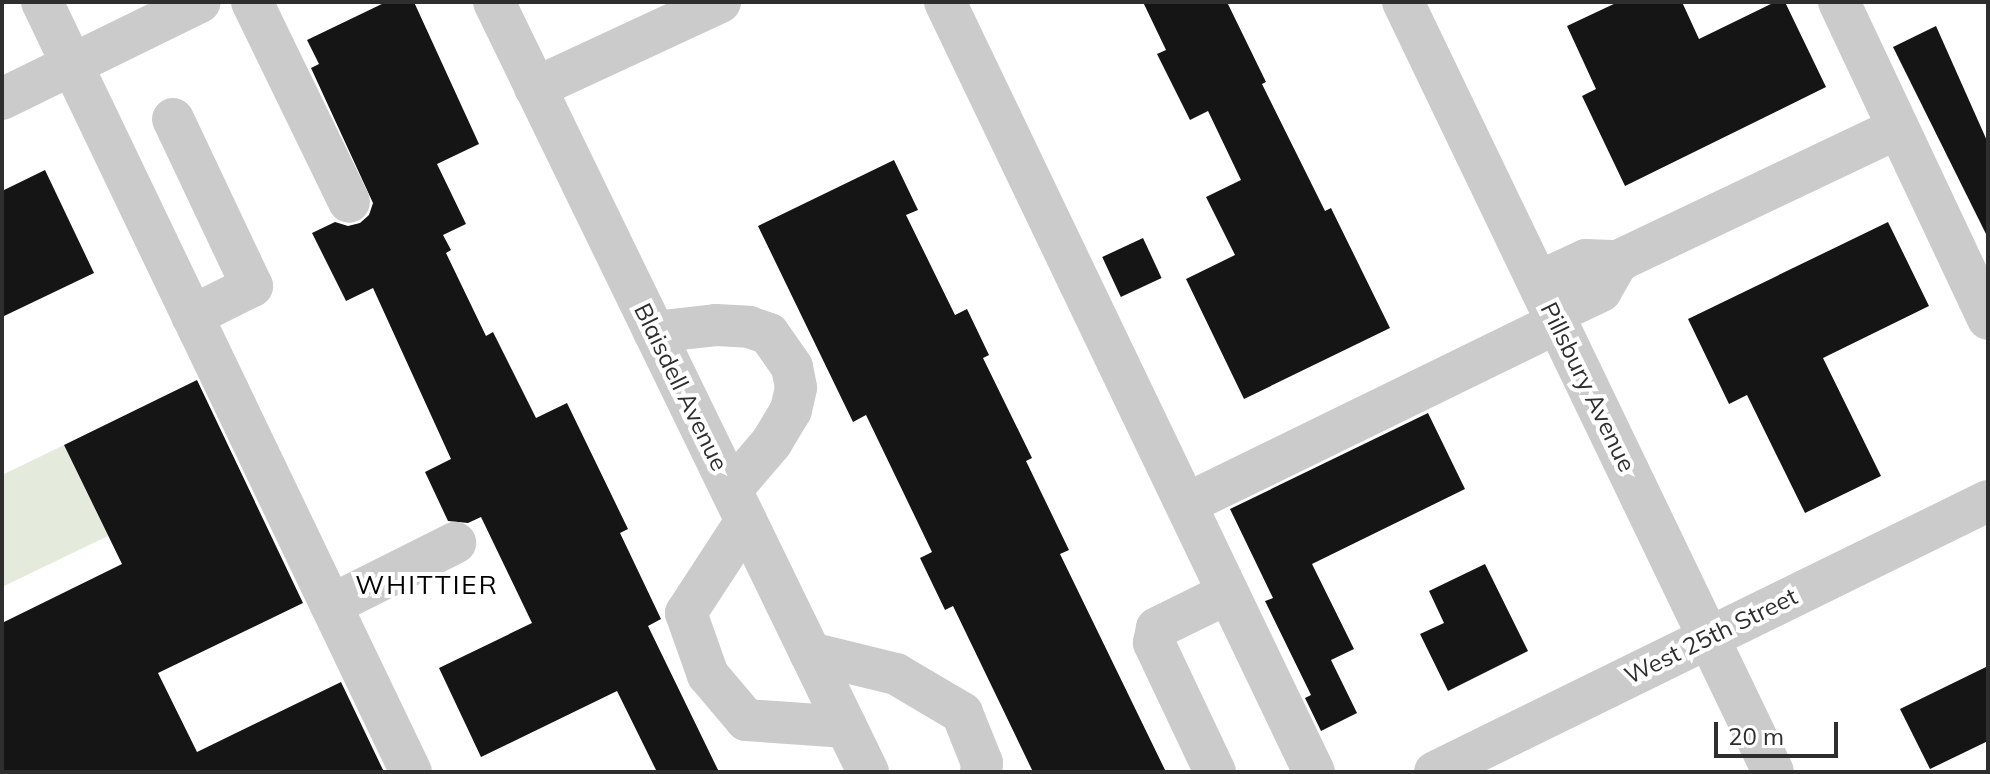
<!DOCTYPE html>
<style>
body{margin:0}
#map{position:relative;width:1990px;height:774px;overflow:hidden;background:#fff;font-family:Mulish,sans-serif}
div>[style]{position:absolute}
.green>*{inset:0;background:#e4ebdd}
.building>*{inset:0;background:#151515;transform-origin:0 0}
.minor>*{height:42px;margin:-21px;padding:0 21px;transform-origin:21px;border-radius:21px;background:#cbcbcb}
span{translate:-50% -50%;white-space:nowrap;text-align:center;line-height:1.15;-webkit-text-stroke:8px #fff;paint-order:stroke}
.street-label{font-size:24px;color:#2e2e2e}
.neighbourhood-label{font-size:26px;color:#000;letter-spacing:2px}
.frame{position:absolute;inset:0;border:4px solid #2e2e2e;pointer-events:none}
.scale{position:absolute;left:1714px;top:722px;width:124px;height:36px;box-sizing:border-box;border:4px solid #2e2e2e;border-top:0;padding-left:10px;font-size:24px;line-height:28px;white-space:nowrap;color:#2e2e2e;-webkit-text-stroke:6px #fff;paint-order:stroke}
</style>
<div id="map">
<div class="green">
<div style="clip-path:polygon(64px 445px,108px 536px,2px 587px,2px 475px)"></div>
</div>
<div class="building">
<div style="clip-path:polygon(386px 2px,414px 2px,479px 144px,437px 164px,466px 224px,443px 235px,451px 250px,446px 253px,486px 336px,493px 332px,536px 418px,567px 403px,628px 529px,620px 533px,661px 619px,648px 626px,719px 772px,657px 772px,617px 691px,481px 757px,439px 668px,532px 623px,481px 517px,468px 523px,448px 521px,425px 472px,451px 459px,373px 288px,346px 301px,312px 233px,335px 222px,348px 226px,360px 223px,369px 215px,373px 203px,311px 68px,319px 64px,307px 40px)"></div>
<div style="clip-path:polygon(1143px 2px,1227px 2px,1266px 82px,1262px 84px,1325px 211px,1331px 208px,1390px 328px,1244px 399px,1186px 279px,1235px 255px,1206px 197px,1241px 180px,1208px 111px,1190px 120px,1157px 54px,1166px 50px)"></div>
<div style="clip-path:polygon(1618px 2px,1682px 2px,1699px 39px,1775px 2px,1785px 2px,1826px 87px,1625px 186px,1582px 96px,1596px 89px,1567px 26px)"></div>
<div style="clip-path:polygon(1936px 26px,1988px 143px,1988px 238px,1893px 47px)"></div>
<div style="clip-path:polygon(894px 160px,918px 210px,906px 215px,955px 315px,967px 309px,989px 355px,983px 358px,1032px 458px,1026px 461px,1069px 550px,1060px 554px,1166px 772px,1033px 772px,953px 606px,945px 610px,920px 558px,932px 552px,866px 415px,853px 422px,758px 226px)"></div>
<div style="clip-path:polygon(45px 170px,94px 273px,2px 317px,2px 191px)"></div>
<div style="clip-path:polygon(1888px 222px,1929px 306px,1823px 358px,1881px 476px,1805px 513px,1747px 395px,1729px 404px,1688px 319px)"></div>
<div style="left:1143px;top:238px;width:44px;height:45px;rotate:65deg"></div>
<div style="clip-path:polygon(197px 380px,303px 603px,158px 673px,197px 752px,341px 682px,384px 772px,2px 772px,2px 623px,122px 564px,64px 445px)"></div>
<div style="clip-path:polygon(1428px 413px,1465px 489px,1312px 564px,1354px 649px,1331px 660px,1357px 713px,1321px 731px,1305px 698px,1311px 695px,1265px 601px,1273px 598px,1230px 509px)"></div>
<div style="clip-path:polygon(1485px 564px,1528px 651px,1448px 691px,1420px 634px,1444px 623px,1429px 591px)"></div>
<div style="clip-path:polygon(1988px 666px,1988px 741px,1930px 769px,1900px 709px)"></div>
</div>
<div class="minor">
<div style="left:42px;top:2px;width:854px;rotate:64.4deg"></div>
<div style="left:252px;top:2px;width:222px;rotate:64.1deg"></div>
<div style="left:494px;top:2px;width:856px;rotate:64.09deg"></div>
<div style="left:945px;top:2px;width:854px;rotate:64.4deg"></div>
<div style="left:1403px;top:2px;width:854px;rotate:64.33deg"></div>
<div style="left:1839px;top:2px;width:350px;rotate:64.8deg"></div>
<div style="left:535px;top:88px;width:204px;rotate:-24.9deg"></div>
<div style="left:2px;top:99px;width:220px;rotate:-26.1deg"></div>
<div style="left:173px;top:119px;width:185px;rotate:64.7deg"></div>
<div style="left:252px;top:286px;width:67px;rotate:153.4deg"></div>
<div style="left:1618px;top:261px;width:310px;rotate:-25.4deg"></div>
<div style="left:1538px;top:282px;width:53px;rotate:-24.6deg"></div>
<div style="left:1586px;top:260px;width:32px;rotate:2deg"></div>
<div style="left:1618px;top:261px;width:34px;rotate:120deg"></div>
<div style="left:1601px;top:291px;width:53px;rotate:154.4deg"></div>
<div style="left:654px;top:332px;width:62px;rotate:-6.4deg"></div>
<div style="left:716px;top:325px;width:33px;rotate:3deg"></div>
<div style="left:749px;top:327px;width:21px;rotate:19deg"></div>
<div style="left:769px;top:334px;width:40px;rotate:55.1deg"></div>
<div style="left:792px;top:367px;width:21px;rotate:79deg"></div>
<div style="left:796px;top:388px;width:23px;rotate:103deg"></div>
<div style="left:791px;top:410px;width:37px;rotate:121deg"></div>
<div style="left:772px;top:442px;width:63px;rotate:130.5deg"></div>
<div style="left:1186px;top:504px;width:413px;rotate:-26deg"></div>
<div style="left:746px;top:521px;width:110px;rotate:123.1deg"></div>
<div style="left:686px;top:613px;width:66px;rotate:70.5deg"></div>
<div style="left:708px;top:675px;width:59px;rotate:49.8deg"></div>
<div style="left:746px;top:720px;width:100px;rotate:4deg"></div>
<div style="left:331px;top:605px;width:139px;rotate:-26.6deg"></div>
<div style="left:810px;top:653px;width:89px;rotate:13.7deg"></div>
<div style="left:896px;top:674px;width:77px;rotate:30.6deg"></div>
<div style="left:962px;top:713px;width:54px;rotate:68.2deg"></div>
<div style="left:982px;top:763px;width:9px;rotate:96deg"></div>
<div style="left:1215px;top:772px;width:143px;rotate:-115.3deg"></div>
<div style="left:1154px;top:643px;width:15px;rotate:-79deg"></div>
<div style="left:1157px;top:628px;width:79px;rotate:-26.2deg"></div>
<div style="left:1435px;top:772px;width:616px;rotate:-26.11deg"></div>
</div>
<div class="street-label">
<span style="left:681px;top:387px;rotate:64deg">Blaisdell Avenue</span>
<span style="left:1588px;top:387px;rotate:64deg">Pillsbury Avenue</span>
<span style="left:1711px;top:636px;rotate:-26deg">West 25th Street</span>
</div>
<div class="neighbourhood-label">
<span style="left:427px;top:585px">WHITTIER</span>
</div>
<div class="frame"></div>
<div class="scale">20 m</div>
</div>
